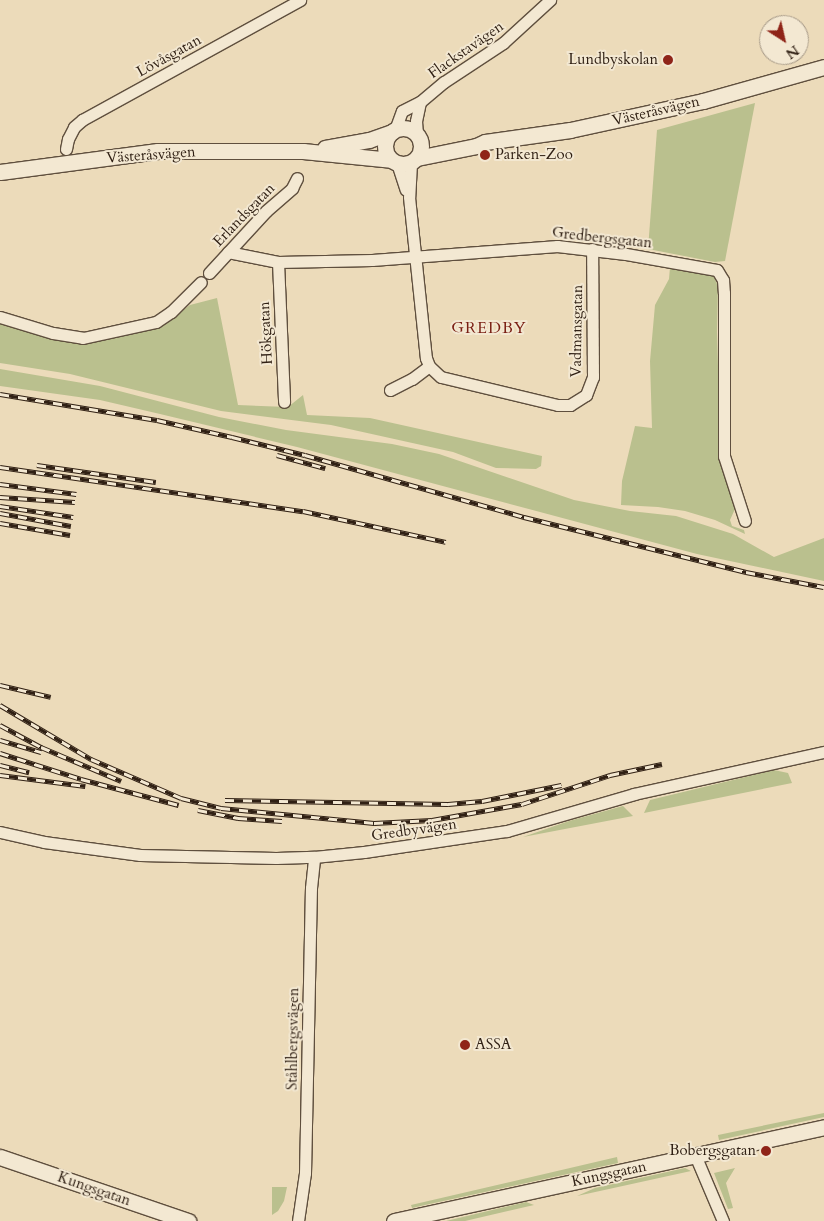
<!DOCTYPE html>
<meta charset="utf-8">
<style>
body{margin:0}
#map{position:relative;width:824px;height:1221px;overflow:hidden;background:#ecdbba;font-family:Cardo,serif}
div>[style]{position:absolute}
.green>*{inset:0;background:#bac08e}
.roads{filter:drop-shadow(1px 0 #5f4f3e) drop-shadow(-1px 0 #5f4f3e) drop-shadow(0 1px #5f4f3e) drop-shadow(0 -1px #5f4f3e)}
.street>*{height:11px;margin:-5.5px;padding:0 5.5px;transform-origin:5.5px;border-radius:5.5px;background:#f3e8d2}
.secondary>*{height:15px;margin:-7.5px;padding:0 7.5px;transform-origin:7.5px;border-radius:7.5px;background:#f3e8d2}
.secondary>.ring{margin:-7.5px;padding:0;box-sizing:content-box;background:none;border:15px solid #f3e8d2;border-radius:50%}
.rail>*{height:5px;margin-top:-2.5px;transform-origin:0;background:repeating-linear-gradient(90deg,#f3e8d2 0 9px,#302014 0 18px);box-sizing:border-box;border-block:1px solid #302014}
.dots>*{width:14px;height:14px;translate:-50% -50%;box-sizing:border-box;border:2px solid #f3e8d2;border-radius:50%}
span{translate:-50% -50%;white-space:nowrap;text-align:center;line-height:1.15;-webkit-text-stroke:4px #f3e8d2;paint-order:stroke}
.street-label{font-size:15px;color:#302014}
.poi-label{font-size:15px;color:#302014}
.right{translate:-100% -50%;text-align:right}
.left{translate:0 -50%;text-align:left}
.neighbourhood-label{font-size:16px;color:#7a1f14;letter-spacing:1px}
.north{position:absolute;left:759px;top:15px;width:50px;height:50px;box-sizing:border-box;background:#f3e8d2;border:1px solid #a59886;border-radius:50%;rotate:145deg;font-size:14px;font-weight:700;line-height:20px;text-align:center;color:#302014}
.north::after{content:'';display:block;margin:auto;width:18px;height:22px;background:#8f2418;clip-path:polygon(50% 0,100% 100%,50% 72%,0 100%)}
</style>
<div id="map">
<div class="green">
<div style="clip-path:polygon(755px 103px,725px 261px,715px 262px,648px 249px,657px 130px)"></div>
<div style="clip-path:polygon(670px 267px,713px 275px,718px 286px,717px 332px,721px 466px,735px 509px,730px 520px,732px 526px,744px 530px,745px 534px,715px 520px,685px 511px,658px 507px,621px 505px,622px 481px,635px 426px,652px 428px,650px 361px,655px 305px,669px 279px)"></div>
<div style="clip-path:polygon(217px 298px,238px 405px,288px 407px,303px 395px,307px 415px,370px 418px,542px 456px,541px 466px,536px 469px,496px 468px,453px 452px,331px 425px,221px 411px,70px 374px,0 363px,0 323px,71px 343px,111px 339px,143px 332px,167px 322px,190px 305px)"></div>
<div style="clip-path:polygon(0 369px,100px 386px,219px 417px,286px 430px,392px 444px,439px 454px,574px 500px,630px 511px,676px 516px,733px 534px,774px 557px,824px 538px,824px 581px,697px 554px,297px 447px,160px 414px,100px 400px,0 386px)"></div>
<div style="clip-path:polygon(774px 770px,788px 773px,792px 783px,644px 813px,650px 800px)"></div>
<div style="clip-path:polygon(623px 806px,633px 816px,523px 837px,569px 821px)"></div>
<div style="clip-path:polygon(824px 1113px,824px 1117px,719px 1140px,718px 1135px)"></div>
<div style="clip-path:polygon(617px 1157px,618px 1163px,425px 1205px,412px 1208px,411px 1205px)"></div>
<div style="clip-path:polygon(685px 1168px,691px 1171px,577px 1196px,595px 1188px)"></div>
<div style="clip-path:polygon(735px 1168px,726px 1183px,733px 1208px,728px 1209px,714px 1173px)"></div>
<div style="clip-path:polygon(272px 1187px,287px 1187px,284px 1201px,278px 1211px,272px 1215px)"></div>
<div style="clip-path:polygon(526px 1202px,534px 1205px,465px 1221px,446px 1221px)"></div>
</div>
<div class="roads">
<div class="street">
<div style="left:395px;top:130px;width:20px;rotate:-70deg"></div>
<div style="left:402px;top:111px;width:20px;rotate:-27deg"></div>
<div style="left:420px;top:102px;width:31px;rotate:-40deg"></div>
<div style="left:444px;top:82px;width:71px;rotate:-33.5deg"></div>
<div style="left:503px;top:43px;width:64px;rotate:-42.5deg"></div>
<div style="left:417px;top:135px;width:14px;rotate:-94deg"></div>
<div style="left:416px;top:121px;width:19px;rotate:-78deg"></div>
<div style="left:66px;top:149px;width:10px;rotate:-79deg"></div>
<div style="left:68px;top:139px;width:13px;rotate:-63deg"></div>
<div style="left:74px;top:127px;width:11px;rotate:-41deg"></div>
<div style="left:82px;top:120px;width:249px;rotate:-28.8deg"></div>
<div style="left:397px;top:163px;width:28px;rotate:72deg"></div>
<div style="left:411px;top:163px;width:34px;rotate:93deg"></div>
<div style="left:409px;top:197px;width:162px;rotate:84deg"></div>
<div style="left:426px;top:358px;width:9px;rotate:69deg"></div>
<div style="left:429px;top:366px;width:16px;rotate:43deg"></div>
<div style="left:441px;top:377px;width:120px;rotate:13.5deg"></div>
<div style="left:558px;top:405px;width:12px"></div>
<div style="left:570px;top:405px;width:19px;rotate:-32deg"></div>
<div style="left:586px;top:395px;width:19px;rotate:-69deg"></div>
<div style="left:593px;top:377px;width:128px;rotate:-90.4deg"></div>
<div style="left:228px;top:252px;width:51px;rotate:11.3deg"></div>
<div style="left:278px;top:262px;width:94px;rotate:-1.2deg"></div>
<div style="left:372px;top:260px;width:186px;rotate:-4.3deg"></div>
<div style="left:557px;top:246px;width:69px;rotate:6.6deg"></div>
<div style="left:626px;top:254px;width:92px;rotate:10deg"></div>
<div style="left:717px;top:270px;width:12px;rotate:59deg"></div>
<div style="left:723px;top:280px;width:13px;rotate:86deg"></div>
<div style="left:724px;top:293px;width:163px;rotate:90deg"></div>
<div style="left:724px;top:456px;width:68px;rotate:72.1deg"></div>
<div style="left:278px;top:262px;width:140px;rotate:87.5deg"></div>
<div style="left:209px;top:273px;width:84px;rotate:-47.4deg"></div>
<div style="left:266px;top:211px;width:35px;rotate:-41deg"></div>
<div style="left:292px;top:188px;width:11px;rotate:-63deg"></div>
<div style="left:0;top:317px;width:55px;rotate:16.8deg"></div>
<div style="left:53px;top:333px;width:30px;rotate:9deg"></div>
<div style="left:83px;top:338px;width:75px;rotate:-12.4deg"></div>
<div style="left:156px;top:322px;width:18px;rotate:-34deg"></div>
<div style="left:171px;top:312px;width:42px;rotate:-45deg"></div>
<div style="left:390px;top:390px;width:25px;rotate:-27deg"></div>
<div style="left:412px;top:379px;width:21px;rotate:-37deg"></div>
<div style="left:0;top:832px;width:45px;rotate:12.8deg"></div>
<div style="left:44px;top:842px;width:97px;rotate:7.7deg"></div>
<div style="left:140px;top:855px;width:136px;rotate:1.3deg"></div>
<div style="left:276px;top:858px;width:38px;rotate:-2deg"></div>
<div style="left:314px;top:857px;width:50px;rotate:-5.7deg"></div>
<div style="left:364px;top:852px;width:145px;rotate:-8.4deg"></div>
<div style="left:507px;top:831px;width:132px;rotate:-16.2deg"></div>
<div style="left:634px;top:794px;width:195px;rotate:-12.5deg"></div>
<div style="left:695px;top:1155px;width:72px;rotate:67deg"></div>
<div style="left:298px;top:1221px;width:49px;rotate:-81.7deg"></div>
<div style="left:305px;top:1173px;width:285px;rotate:-88.8deg"></div>
<div style="left:311px;top:888px;width:31px;rotate:-84deg"></div>
</div>
<div class="secondary">
<div class="ring" style="left:385px;top:128px;width:21px;height:21px"></div>
<div style="left:325px;top:148px;width:45px;rotate:-10.3deg"></div>
<div style="left:369px;top:140px;width:24px;rotate:-19deg"></div>
<div style="left:417px;top:158px;width:60px;rotate:-11.5deg"></div>
<div style="left:476px;top:146px;width:10px;rotate:-24deg"></div>
<div style="left:485px;top:142px;width:86px;rotate:-8deg"></div>
<div style="left:570px;top:130px;width:136px;rotate:-12.3deg"></div>
<div style="left:703px;top:101px;width:126px;rotate:-15.7deg"></div>
<div style="left:0;top:172px;width:159px;rotate:-7.6deg"></div>
<div style="left:158px;top:151px;width:145px"></div>
<div style="left:303px;top:151px;width:88px;rotate:5.8deg"></div>
<div style="left:0;top:1157px;width:199px;rotate:18.8deg"></div>
<div style="left:394px;top:1221px;width:440px;rotate:-12.3deg"></div>
</div>
</div>
<div class="rail">
<div style="left:0;top:394px;width:159px;rotate:9.4deg"></div>
<div style="left:157px;top:420px;width:77px;rotate:12.8deg"></div>
<div style="left:232px;top:437px;width:75px;rotate:13.9deg"></div>
<div style="left:305px;top:455px;width:228px;rotate:15.8deg"></div>
<div style="left:524px;top:517px;width:229px;rotate:13.9deg"></div>
<div style="left:746px;top:572px;width:79px;rotate:10.9deg"></div>
<div style="left:277px;top:455px;width:50px;rotate:15.2deg"></div>
<div style="left:37px;top:465px;width:120px;rotate:8.1deg"></div>
<div style="left:0;top:467px;width:306px;rotate:8.3deg"></div>
<div style="left:303px;top:511px;width:146px;rotate:12.2deg"></div>
<div style="left:0;top:484px;width:77px;rotate:7.5deg"></div>
<div style="left:0;top:497px;width:75px;rotate:3.8deg"></div>
<div style="left:0;top:506px;width:74px;rotate:8.6deg"></div>
<div style="left:0;top:513px;width:72px;rotate:10.4deg"></div>
<div style="left:0;top:523px;width:71px;rotate:9.7deg"></div>
<div style="left:0;top:685px;width:52px;rotate:13.2deg"></div>
<div style="left:0;top:705px;width:106px;rotate:30.7deg"></div>
<div style="left:91px;top:759px;width:98px;rotate:23.4deg"></div>
<div style="left:181px;top:798px;width:41px;rotate:14deg"></div>
<div style="left:221px;top:808px;width:154px;rotate:5.6deg"></div>
<div style="left:374px;top:823px;width:58px;rotate:-3deg"></div>
<div style="left:432px;top:820px;width:91px;rotate:-10.1deg"></div>
<div style="left:522px;top:804px;width:93px;rotate:-18.2deg"></div>
<div style="left:610px;top:775px;width:53px;rotate:-11.9deg"></div>
<div style="left:0;top:725px;width:47px;rotate:28.2deg"></div>
<div style="left:41px;top:747px;width:87px;rotate:23deg"></div>
<div style="left:0;top:740px;width:43px;rotate:16.3deg"></div>
<div style="left:0;top:753px;width:85px;rotate:17.8deg"></div>
<div style="left:81px;top:779px;width:101px;rotate:14.9deg"></div>
<div style="left:0;top:765px;width:30px;rotate:14deg"></div>
<div style="left:0;top:775px;width:86px;rotate:7.4deg"></div>
<div style="left:225px;top:800px;width:223px;rotate:1deg"></div>
<div style="left:448px;top:804px;width:34px;rotate:-5deg"></div>
<div style="left:482px;top:801px;width:81px;rotate:-11.4deg"></div>
<div style="left:198px;top:810px;width:41px;rotate:11.3deg"></div>
<div style="left:238px;top:818px;width:44px;rotate:3.9deg"></div>
</div>
<div class="dots">
<div style="left:668px;top:60px;background:#8f2418"></div>
<div style="left:485px;top:155px;background:#8f2418"></div>
<div style="left:465px;top:1045px;background:#8f2418"></div>
<div style="left:766px;top:1151px;background:#8f2418"></div>
</div>
<div class="street-label">
<span style="left:466px;top:50px;rotate:-35deg">Flackstavägen</span>
<span style="left:169px;top:56px;rotate:-29deg">Lövåsgatan</span>
<span style="left:656px;top:111px;rotate:-13deg">Västeråsvägen</span>
<span style="left:151px;top:155px;rotate:-4deg">Västeråsvägen</span>
<span style="left:244px;top:215px;rotate:-46deg">Erlandsgatan</span>
<span style="left:602px;top:238px;rotate:6deg">Gredbergsgatan</span>
<span style="left:577px;top:331px;rotate:-89deg">Vadmansgatan</span>
<span style="left:266px;top:333px;rotate:-93deg">Hökgatan</span>
<span style="left:414px;top:830px;rotate:-8deg">Gredbyvägen</span>
<span style="left:293px;top:1039px;rotate:-89deg">Ståhlbergsvägen</span>
<span style="left:609px;top:1174px;rotate:-12deg">Kungsgatan</span>
<span style="left:94px;top:1189px;rotate:19deg">Kungsgatan</span>
</div>
<div class="poi-label">
<span class="right" style="left:658px;top:60px">Lundbyskolan</span>
<span class="left" style="left:495px;top:155px">Parken-Zoo</span>
<span class="left" style="left:475px;top:1045px">ASSA</span>
<span class="right" style="left:756px;top:1151px">Bobergsgatan</span>
</div>
<div class="neighbourhood-label">
<span style="left:489px;top:328px">GREDBY</span>
</div>
<div class="north">N</div>
</div>
